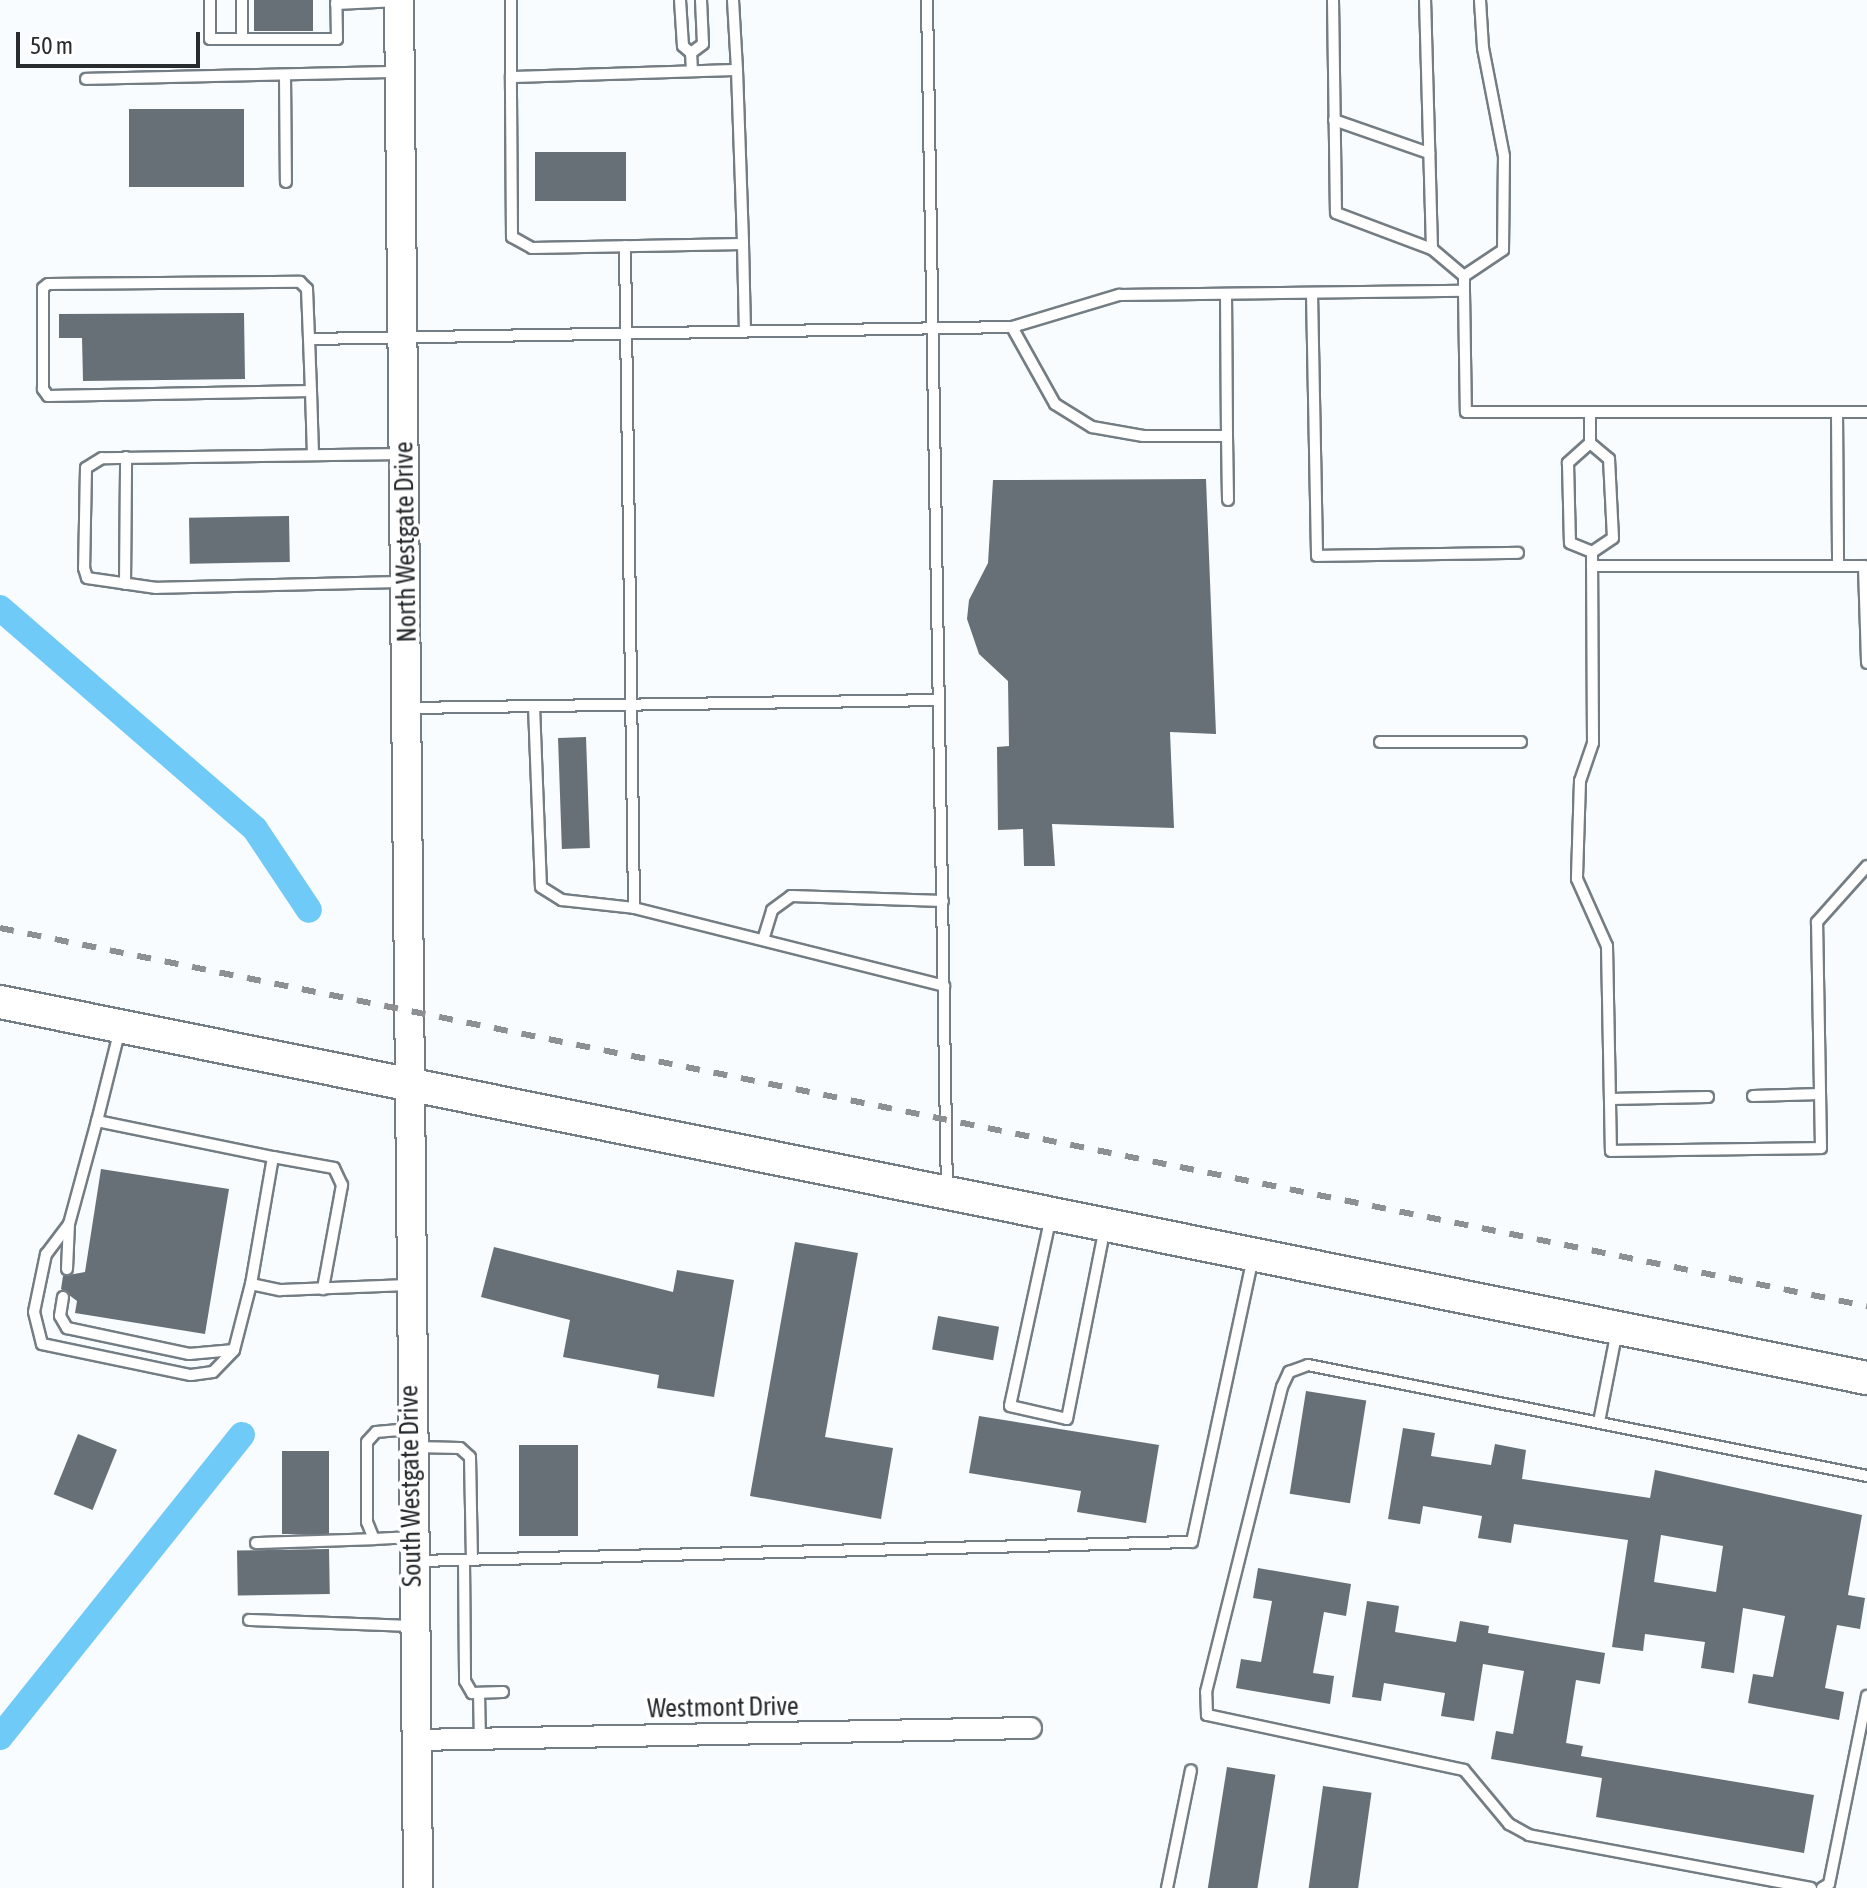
<!DOCTYPE html>
<style>
body{margin:0}
#map{position:relative;width:1867px;height:1888px;overflow:hidden;background:#f8fcff;font-family:"Asap Condensed",sans-serif}
div>[style]{position:absolute}
.canal>*{height:26px;margin:-13px;padding:0 13px;transform-origin:13px;border-radius:13px;background:#6fcaf8}
.building>*{inset:0;background:#677076;transform-origin:0 0}
.roads{filter:drop-shadow(2px 0 #747d83) drop-shadow(-2px 0 #747d83) drop-shadow(0 2px #747d83) drop-shadow(0 -2px #747d83)}
.lane>*{height:10px;margin:-5px;padding:0 5px;transform-origin:5px;border-radius:5px;background:#fff}
.street>*{height:20px;margin:-10px;padding:0 10px;transform-origin:10px;border-radius:10px;background:#fff}
.secondary>*{height:28px;margin:-14px;padding:0 14px;transform-origin:14px;border-radius:14px;background:#fff}
.primary>*{height:32px;margin:-16px;padding:0 16px;transform-origin:16px;border-radius:16px;background:#fff}
.rail>*{height:6px;margin-top:-3px;transform-origin:0;background:repeating-linear-gradient(90deg,#8c9093 0 14px,transparent 0 28px)}
span{translate:-50% -50%;white-space:nowrap;text-align:center;line-height:1.15;-webkit-text-stroke:8px #fff;paint-order:stroke}
.street-label{font-size:26px;color:#282c2f}
.scale{position:absolute;left:16px;top:32px;width:184px;height:36px;box-sizing:border-box;border:4px solid #282c2f;border-top:0;padding-left:10px;font-size:24px;line-height:28px;white-space:nowrap;color:#282c2f;-webkit-text-stroke:6px #fff;paint-order:stroke}
</style>
<div id="map">
<div class="canal">
<div style="left:0;top:608px;width:337px;rotate:40.9deg"></div>
<div style="left:255px;top:829px;width:97px;rotate:56.3deg"></div>
<div style="left:0;top:1737px;width:387px;rotate:-51.3deg"></div>
</div>
<div class="building">
<div style="left:254px;top:0;width:59px;height:31px"></div>
<div style="left:129px;top:109px;width:115px;height:78px"></div>
<div style="left:535px;top:152px;width:91px;height:49px"></div>
<div style="clip-path:polygon(244px 313px,245px 379px,83px 381px,82px 338px,59px 338px,59px 314px)"></div>
<div style="clip-path:polygon(1206px 479px,1216px 734px,1170px 732px,1174px 828px,1052px 824px,1055px 866px,1024px 866px,1023px 829px,998px 830px,997px 747px,1009px 746px,1008px 681px,979px 654px,967px 619px,969px 600px,988px 563px,993px 480px)"></div>
<div style="left:289px;top:516px;width:46px;height:100px;rotate:89deg"></div>
<div style="left:586px;top:737px;width:111px;height:28px;rotate:88deg"></div>
<div style="clip-path:polygon(101px 1169px,229px 1189px,205px 1334px,75px 1313px,77px 1301px,61px 1289px,63px 1276px,85px 1272px)"></div>
<div style="clip-path:polygon(795px 1242px,858px 1253px,825px 1437px,893px 1448px,881px 1519px,750px 1496px)"></div>
<div style="clip-path:polygon(494px 1247px,673px 1292px,677px 1270px,734px 1280px,714px 1397px,657px 1388px,659px 1375px,563px 1357px,570px 1320px,481px 1297px)"></div>
<div style="left:938px;top:1316px;width:62px;height:34px;rotate:10deg"></div>
<div style="left:1306px;top:1391px;width:61px;height:104px;rotate:9deg"></div>
<div style="clip-path:polygon(979px 1416px,1159px 1445px,1146px 1523px,1077px 1512px,1081px 1491px,969px 1473px)"></div>
<div style="clip-path:polygon(evenodd,1403px 1428px,1435px 1433px,1431px 1456px,1491px 1465px,1495px 1444px,1526px 1450px,1522px 1479px,1650px 1498px,1655px 1470px,1862px 1515px,1848px 1595px,1865px 1598px,1860px 1629px,1837px 1625px,1825px 1688px,1844px 1692px,1839px 1720px,1748px 1703px,1753px 1674px,1773px 1677px,1785px 1616px,1743px 1608px,1734px 1673px,1701px 1668px,1705px 1642px,1645px 1634px,1643px 1651px,1612px 1647px,1628px 1540px,1514px 1524px,1511px 1543px,1478px 1538px,1482px 1516px,1423px 1506px,1420px 1524px,1388px 1519px,1403px 1428px,1661px 1535px,1723px 1546px,1716px 1592px,1654px 1582px,1661px 1535px)"></div>
<div style="left:78px;top:1434px;width:42px;height:65px;rotate:22deg"></div>
<div style="left:519px;top:1445px;width:59px;height:91px"></div>
<div style="left:282px;top:1451px;width:47px;height:83px"></div>
<div style="left:329px;top:1549px;width:45px;height:92px;rotate:89deg"></div>
<div style="clip-path:polygon(1258px 1568px,1351px 1584px,1346px 1616px,1324px 1612px,1313px 1673px,1334px 1676px,1330px 1704px,1236px 1688px,1241px 1659px,1261px 1662px,1272px 1601px,1253px 1598px)"></div>
<div style="clip-path:polygon(1367px 1601px,1399px 1606px,1395px 1632px,1456px 1642px,1460px 1621px,1489px 1626px,1488px 1633px,1605px 1653px,1600px 1684px,1576px 1680px,1566px 1743px,1583px 1746px,1581px 1756px,1814px 1795px,1804px 1853px,1596px 1817px,1602px 1778px,1491px 1759px,1496px 1731px,1513px 1734px,1524px 1671px,1483px 1664px,1474px 1721px,1441px 1716px,1445px 1693px,1384px 1683px,1381px 1701px,1352px 1697px)"></div>
<div style="left:1227px;top:1767px;width:49px;height:123px;rotate:9deg"></div>
<div style="left:1323px;top:1786px;width:49px;height:103px;rotate:8deg"></div>
</div>
<div class="roads">
<div class="lane">
<div style="left:210px;top:0;width:39px;rotate:90deg"></div>
<div style="left:210px;top:39px;width:127px"></div>
<div style="left:337px;top:39px;width:39px;rotate:-91deg"></div>
<div style="left:242px;top:0;width:38px;rotate:90deg"></div>
<div style="left:511px;top:0;width:77px;rotate:90deg"></div>
<div style="left:680px;top:0;width:46px;rotate:86.3deg"></div>
<div style="left:683px;top:46px;width:11px;rotate:41deg"></div>
<div style="left:733px;top:0;width:70px;rotate:86.7deg"></div>
<div style="left:927px;top:0;width:1190px;rotate:89.04deg"></div>
<div style="left:1333px;top:0;width:213px;rotate:89.2deg"></div>
<div style="left:1336px;top:213px;width:103px;rotate:20.6deg"></div>
<div style="left:336px;top:4px;width:62px;rotate:-2.8deg"></div>
<div style="left:692px;top:71px;width:18px;rotate:-93deg"></div>
<div style="left:691px;top:53px;width:15px;rotate:-37deg"></div>
<div style="left:703px;top:44px;width:44px;rotate:-92.6deg"></div>
<div style="left:285px;top:75px;width:107px;rotate:89.5deg"></div>
<div style="left:86px;top:79px;width:310px;rotate:-1.3deg"></div>
<div style="left:1334px;top:120px;width:101px;rotate:19.2deg"></div>
<div style="left:743px;top:244px;width:211px;rotate:178.9deg"></div>
<div style="left:532px;top:248px;width:23px;rotate:-151deg"></div>
<div style="left:512px;top:237px;width:160px;rotate:-90.4deg"></div>
<div style="left:511px;top:77px;width:226px;rotate:-1.8deg"></div>
<div style="left:737px;top:70px;width:174px;rotate:88deg"></div>
<div style="left:743px;top:244px;width:86px;rotate:88.7deg"></div>
<div style="left:625px;top:246px;width:662px;rotate:89.22deg"></div>
<div style="left:1464px;top:276px;width:47px;rotate:-33.7deg"></div>
<div style="left:1503px;top:250px;width:94px;rotate:-89.4deg"></div>
<div style="left:1504px;top:156px;width:110px;rotate:-101deg"></div>
<div style="left:1483px;top:48px;width:48px;rotate:-93.6deg"></div>
<div style="left:1464px;top:291px;width:121px;rotate:89.1deg"></div>
<div style="left:1466px;top:412px;width:401px"></div>
<div style="left:1312px;top:293px;width:263px;rotate:88.9deg"></div>
<div style="left:1317px;top:556px;width:201px;rotate:-0.9deg"></div>
<div style="left:1012px;top:327px;width:88px;rotate:60.8deg"></div>
<div style="left:1055px;top:404px;width:44px;rotate:31.9deg"></div>
<div style="left:1092px;top:427px;width:52px;rotate:10deg"></div>
<div style="left:1143px;top:436px;width:84px"></div>
<div style="left:1227px;top:436px;width:142px;rotate:-90.4deg"></div>
<div style="left:309px;top:339px;width:52px;rotate:87.8deg"></div>
<div style="left:311px;top:391px;width:263px;rotate:178.9deg"></div>
<div style="left:48px;top:396px;width:9px;rotate:-126deg"></div>
<div style="left:43px;top:389px;width:101px;rotate:-90deg"></div>
<div style="left:43px;top:288px;width:6px;rotate:-39deg"></div>
<div style="left:48px;top:284px;width:252px;rotate:-0.5deg"></div>
<div style="left:300px;top:282px;width:10px;rotate:45deg"></div>
<div style="left:307px;top:289px;width:50px;rotate:87.7deg"></div>
<div style="left:309px;top:339px;width:703px;rotate:-0.98deg"></div>
<div style="left:1012px;top:327px;width:112px;rotate:-16.7deg"></div>
<div style="left:1119px;top:295px;width:345px;rotate:-0.7deg"></div>
<div style="left:1464px;top:291px;width:15px;rotate:-90deg"></div>
<div style="left:1464px;top:276px;width:42px;rotate:-139.8deg"></div>
<div style="left:1432px;top:249px;width:249px;rotate:-91.6deg"></div>
<div style="left:311px;top:391px;width:64px;rotate:88.2deg"></div>
<div style="left:1590px;top:412px;width:31px;rotate:90deg"></div>
<div style="left:1590px;top:443px;width:25px;rotate:40deg"></div>
<div style="left:1609px;top:459px;width:79px;rotate:87.1deg"></div>
<div style="left:1613px;top:538px;width:25px;rotate:146deg"></div>
<div style="left:1837px;top:412px;width:154px;rotate:89.6deg"></div>
<div style="left:1227px;top:436px;width:64px;rotate:89.1deg"></div>
<div style="left:1590px;top:443px;width:30px;rotate:138deg"></div>
<div style="left:1568px;top:463px;width:80px;rotate:88.6deg"></div>
<div style="left:1570px;top:543px;width:24px;rotate:22deg"></div>
<div style="left:403px;top:454px;width:301px;rotate:179.2deg"></div>
<div style="left:102px;top:458px;width:19px;rotate:148deg"></div>
<div style="left:86px;top:468px;width:100px;rotate:91.1deg"></div>
<div style="left:84px;top:568px;width:10px;rotate:73deg"></div>
<div style="left:87px;top:578px;width:70px;rotate:8.2deg"></div>
<div style="left:156px;top:588px;width:248px;rotate:-1.4deg"></div>
<div style="left:1592px;top:552px;width:191px;rotate:89.7deg"></div>
<div style="left:1593px;top:743px;width:40px;rotate:108.9deg"></div>
<div style="left:1580px;top:781px;width:98px;rotate:91.8deg"></div>
<div style="left:1577px;top:879px;width:73px;rotate:65.9deg"></div>
<div style="left:1607px;top:946px;width:205px;rotate:88.9deg"></div>
<div style="left:1611px;top:1151px;width:210px;rotate:-0.8deg"></div>
<div style="left:1821px;top:1148px;width:226px;rotate:-91deg"></div>
<div style="left:1817px;top:922px;width:75px;rotate:-48.2deg"></div>
<div style="left:1592px;top:566px;width:272px"></div>
<div style="left:1864px;top:566px;width:97px;rotate:88.2deg"></div>
<div style="left:125px;top:584px;width:127px;rotate:-89.5deg"></div>
<div style="left:534px;top:706px;width:181px;rotate:87.8deg"></div>
<div style="left:541px;top:887px;width:25px;rotate:32deg"></div>
<div style="left:562px;top:900px;width:72px;rotate:6.3deg"></div>
<div style="left:634px;top:908px;width:320px;rotate:14.1deg"></div>
<div style="left:409px;top:708px;width:530px;rotate:-0.86deg"></div>
<div style="left:1380px;top:742px;width:141px"></div>
<div style="left:763px;top:940px;width:31px;rotate:-73deg"></div>
<div style="left:772px;top:910px;width:24px;rotate:-36deg"></div>
<div style="left:791px;top:896px;width:152px;rotate:1.9deg"></div>
<div style="left:120px;top:1029px;width:95px;rotate:104deg"></div>
<div style="left:97px;top:1121px;width:180px;rotate:11.6deg"></div>
<div style="left:273px;top:1157px;width:129px;rotate:99.8deg"></div>
<div style="left:251px;top:1284px;width:30px;rotate:12deg"></div>
<div style="left:280px;top:1290px;width:129px;rotate:-2.2deg"></div>
<div style="left:1753px;top:1096px;width:67px;rotate:-1.7deg"></div>
<div style="left:1610px;top:1099px;width:98px;rotate:-1.2deg"></div>
<div style="left:97px;top:1121px;width:107px;rotate:105.2deg"></div>
<div style="left:69px;top:1224px;width:38px;rotate:127deg"></div>
<div style="left:46px;top:1254px;width:59px;rotate:101.7deg"></div>
<div style="left:34px;top:1312px;width:33px;rotate:76deg"></div>
<div style="left:42px;top:1344px;width:152px;rotate:11.8deg"></div>
<div style="left:191px;top:1375px;width:22px;rotate:-8deg"></div>
<div style="left:213px;top:1372px;width:30px;rotate:-46deg"></div>
<div style="left:234px;top:1350px;width:68px;rotate:-75.6deg"></div>
<div style="left:273px;top:1157px;width:62px;rotate:10.2deg"></div>
<div style="left:334px;top:1168px;width:19px;rotate:65deg"></div>
<div style="left:342px;top:1185px;width:106px;rotate:100.4deg"></div>
<div style="left:1051px;top:1216px;width:194px;rotate:102.2deg"></div>
<div style="left:1010px;top:1406px;width:58px;rotate:12.8deg"></div>
<div style="left:1067px;top:1419px;width:196px;rotate:-78.8deg"></div>
<div style="left:67px;top:1269px;width:45px;rotate:-87.5deg"></div>
<div style="left:63px;top:1297px;width:19px;rotate:99deg"></div>
<div style="left:60px;top:1316px;width:14px;rotate:60deg"></div>
<div style="left:67px;top:1328px;width:125px;rotate:12deg"></div>
<div style="left:189px;top:1354px;width:45px;rotate:-5.1deg"></div>
<div style="left:1599px;top:1422px;width:94px;rotate:-78.9deg"></div>
<div style="left:410px;top:1429px;width:34px;rotate:175deg"></div>
<div style="left:376px;top:1432px;width:13px;rotate:132deg"></div>
<div style="left:367px;top:1442px;width:80px;rotate:90deg"></div>
<div style="left:367px;top:1522px;width:18px;rotate:68deg"></div>
<div style="left:374px;top:1539px;width:38px;rotate:-3deg"></div>
<div style="left:416px;top:1447px;width:44px;rotate:1.3deg"></div>
<div style="left:460px;top:1448px;width:13px;rotate:42deg"></div>
<div style="left:470px;top:1457px;width:103px;rotate:88.9deg"></div>
<div style="left:256px;top:1543px;width:118px;rotate:-1.9deg"></div>
<div style="left:464px;top:1560px;width:121px;rotate:89.5deg"></div>
<div style="left:465px;top:1681px;width:14px;rotate:60deg"></div>
<div style="left:472px;top:1693px;width:31px;rotate:-2deg"></div>
<div style="left:418px;top:1561px;width:774px;rotate:-1.41deg"></div>
<div style="left:1192px;top:1542px;width:290px;rotate:-77.9deg"></div>
<div style="left:249px;top:1620px;width:164px;rotate:2.1deg"></div>
<div style="left:479px;top:1693px;width:46px;rotate:88.8deg"></div>
<div style="left:1167px;top:1888px;width:120px;rotate:-78.5deg"></div>
<div style="left:1811px;top:1888px;width:287px;rotate:-169.4deg"></div>
<div style="left:1529px;top:1835px;width:23px;rotate:-151deg"></div>
<div style="left:1509px;top:1824px;width:70px;rotate:-129.8deg"></div>
<div style="left:1464px;top:1770px;width:263px;rotate:-167.9deg"></div>
<div style="left:1207px;top:1715px;width:23px;rotate:-92deg"></div>
<div style="left:1206px;top:1692px;width:314px;rotate:-76deg"></div>
<div style="left:1282px;top:1387px;width:17px;rotate:-65deg"></div>
<div style="left:1289px;top:1372px;width:20px;rotate:-20deg"></div>
<div style="left:1308px;top:1365px;width:570px;rotate:11.23deg"></div>
<div style="left:1822px;top:1888px;width:8px;rotate:-30deg"></div>
<div style="left:1829px;top:1884px;width:192px;rotate:-78.6deg"></div>
</div>
<div class="street">
<div style="left:416px;top:1740px;width:615px;rotate:-1.12deg"></div>
</div>
<div class="secondary">
<div style="left:399px;top:0;width:1888px;rotate:89.42deg"></div>
</div>
<div class="primary">
<div style="left:0;top:1002px;width:1904px;rotate:11.39deg"></div>
</div>
</div>
<div class="rail">
<div style="left:0;top:928px;width:1905px;rotate:11.45deg"></div>
</div>
<div class="street-label">
<span style="left:406px;top:542px;rotate:-91deg">North Westgate Drive</span>
<span style="left:411px;top:1486px;rotate:-91deg">South Westgate Drive</span>
<span style="left:723px;top:1708px;rotate:-1deg">Westmont Drive</span>
</div>
<div class="scale">50 m</div>
</div>
